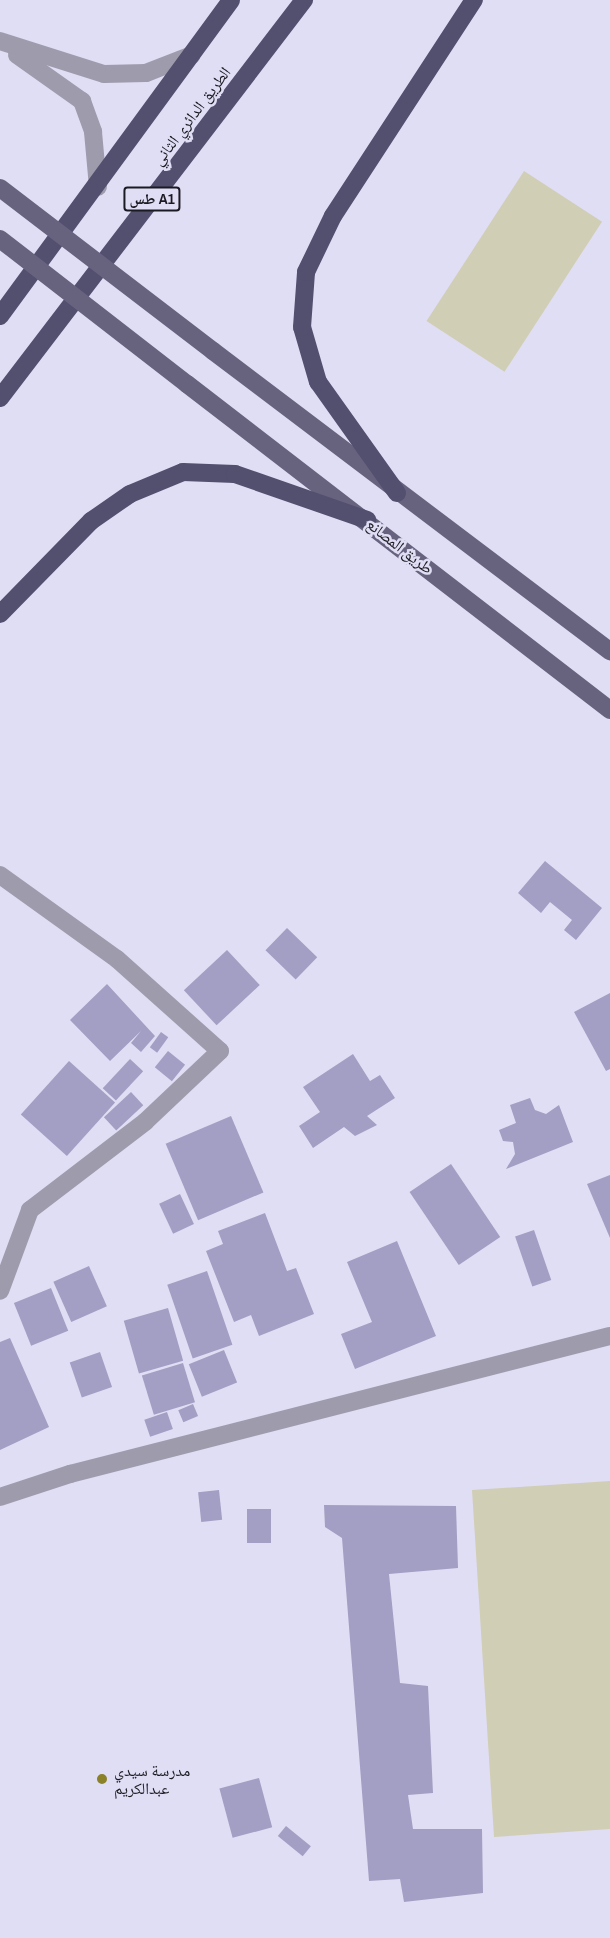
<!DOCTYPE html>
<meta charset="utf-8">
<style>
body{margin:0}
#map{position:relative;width:610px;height:1938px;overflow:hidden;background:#e0def4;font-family:"Archivo Narrow","Noto Naskh Arabic",sans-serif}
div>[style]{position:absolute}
.green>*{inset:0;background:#d0ceb5;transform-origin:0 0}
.building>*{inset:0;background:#a39ec3;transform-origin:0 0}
.street>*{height:18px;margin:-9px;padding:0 9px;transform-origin:9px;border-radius:9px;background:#9e9cac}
.primary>*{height:18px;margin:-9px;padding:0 9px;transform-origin:9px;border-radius:9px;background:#67637f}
.highway>*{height:18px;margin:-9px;padding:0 9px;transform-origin:9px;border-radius:9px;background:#534f6f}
.primary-bridge>*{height:18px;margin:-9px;padding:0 9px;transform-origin:9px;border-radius:9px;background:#67637f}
.dots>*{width:16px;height:16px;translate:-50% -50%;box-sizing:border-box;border:3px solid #e0def4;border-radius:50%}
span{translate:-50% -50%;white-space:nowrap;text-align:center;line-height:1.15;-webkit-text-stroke:5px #e0def4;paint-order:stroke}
.shield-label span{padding:2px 4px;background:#e0def4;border:2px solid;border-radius:4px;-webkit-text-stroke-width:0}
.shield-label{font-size:15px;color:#1b1a22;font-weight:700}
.street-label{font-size:16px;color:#1b1a22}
.poi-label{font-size:16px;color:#1b1a22}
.left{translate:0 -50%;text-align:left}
</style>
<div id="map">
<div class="green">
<div style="left:524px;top:171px;width:93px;height:179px;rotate:33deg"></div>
<div style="clip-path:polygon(610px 1481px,610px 1829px,494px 1837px,472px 1490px)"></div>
</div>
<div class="building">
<div style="clip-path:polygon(545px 861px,602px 908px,576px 940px,564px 930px,572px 920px,550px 902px,541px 913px,518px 893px)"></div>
<div style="left:287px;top:928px;width:42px;height:31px;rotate:44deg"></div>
<div style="left:227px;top:950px;width:48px;height:59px;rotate:47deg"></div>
<div style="clip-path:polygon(107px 984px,155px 1036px,141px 1052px,131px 1043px,141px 1031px,110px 1061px,70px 1020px)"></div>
<div style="clip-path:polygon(610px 993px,610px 1069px,606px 1071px,574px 1012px)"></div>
<div style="left:161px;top:1032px;width:9px;height:19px;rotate:36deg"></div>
<div style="left:168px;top:1051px;width:22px;height:21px;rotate:39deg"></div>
<div style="clip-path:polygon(353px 1054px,370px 1081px,380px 1075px,395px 1098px,367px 1116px,377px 1125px,355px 1136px,344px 1127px,313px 1148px,299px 1126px,320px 1112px,303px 1087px)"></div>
<div style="left:130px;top:1059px;width:18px;height:40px;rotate:43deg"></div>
<div style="left:69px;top:1061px;width:62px;height:72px;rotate:42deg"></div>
<div style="left:131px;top:1092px;width:18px;height:37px;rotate:47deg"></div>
<div style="clip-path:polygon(530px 1098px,535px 1110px,546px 1114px,559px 1105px,573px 1142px,506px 1169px,515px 1154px,513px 1142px,503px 1141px,499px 1130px,516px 1123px,510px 1105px)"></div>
<div style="left:231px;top:1116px;width:83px;height:71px;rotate:67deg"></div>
<div style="left:451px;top:1164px;width:88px;height:50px;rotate:56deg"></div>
<div style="clip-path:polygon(610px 1175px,610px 1238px,587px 1184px)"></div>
<div style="left:180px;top:1194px;width:33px;height:23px;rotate:65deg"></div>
<div style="clip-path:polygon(265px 1213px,287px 1271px,296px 1268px,314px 1314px,259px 1336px,251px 1315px,234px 1322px,206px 1251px,223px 1244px,218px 1231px)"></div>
<div style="left:534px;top:1230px;width:53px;height:20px;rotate:71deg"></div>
<div style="clip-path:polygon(397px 1241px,436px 1336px,355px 1369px,341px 1334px,372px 1322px,347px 1262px)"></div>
<div style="left:89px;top:1266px;width:44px;height:39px;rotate:66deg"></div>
<div style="left:207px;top:1271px;width:78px;height:42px;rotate:71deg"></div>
<div style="left:51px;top:1288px;width:46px;height:40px;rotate:68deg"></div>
<div style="left:168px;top:1308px;width:55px;height:46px;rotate:74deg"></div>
<div style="clip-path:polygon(10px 1338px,49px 1427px,0 1450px,0 1342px)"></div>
<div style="left:224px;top:1350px;width:35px;height:38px;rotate:68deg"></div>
<div style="left:100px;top:1352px;width:37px;height:32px;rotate:71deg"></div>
<div style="left:183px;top:1363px;width:41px;height:43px;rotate:73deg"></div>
<div style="left:193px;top:1404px;width:13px;height:16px;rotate:67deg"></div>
<div style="left:167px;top:1412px;width:18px;height:24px;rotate:71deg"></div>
<div style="left:219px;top:1490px;width:30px;height:21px;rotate:84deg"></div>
<div style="clip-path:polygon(324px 1505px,456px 1506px,458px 1568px,389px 1574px,400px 1683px,428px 1686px,433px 1793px,408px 1795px,413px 1829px,482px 1829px,483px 1893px,404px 1902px,400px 1879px,369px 1881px,342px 1538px,325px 1527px)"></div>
<div style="left:247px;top:1509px;width:24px;height:34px"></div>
<div style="left:259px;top:1778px;width:51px;height:41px;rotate:75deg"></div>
<div style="left:286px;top:1826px;width:32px;height:13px;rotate:39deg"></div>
</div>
<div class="street">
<div style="left:0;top:41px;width:109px;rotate:17.6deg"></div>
<div style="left:104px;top:74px;width:42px;rotate:-1.4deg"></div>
<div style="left:146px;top:73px;width:49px;rotate:-21.4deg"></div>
<div style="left:17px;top:55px;width:80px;rotate:35.3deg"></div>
<div style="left:82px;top:101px;width:33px;rotate:70deg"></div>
<div style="left:93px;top:132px;width:55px;rotate:84.8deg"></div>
<div style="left:0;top:875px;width:144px;rotate:35.7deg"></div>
<div style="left:117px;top:959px;width:138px;rotate:41.8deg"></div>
<div style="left:220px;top:1051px;width:103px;rotate:136.6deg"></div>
<div style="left:145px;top:1122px;width:145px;rotate:142.6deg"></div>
<div style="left:30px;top:1210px;width:86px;rotate:110.3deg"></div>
<div style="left:0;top:1497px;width:74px;rotate:-18.2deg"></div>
<div style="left:70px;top:1474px;width:557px;rotate:-14.34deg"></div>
</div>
<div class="primary">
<div style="left:213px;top:351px;width:498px;rotate:37.1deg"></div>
<div style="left:187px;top:384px;width:534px;rotate:37.62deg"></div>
</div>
<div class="highway">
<div style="left:0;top:316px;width:391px;rotate:-53.8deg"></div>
<div style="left:0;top:398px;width:501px;rotate:-52.63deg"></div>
<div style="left:397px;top:493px;width:136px;rotate:-125.4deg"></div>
<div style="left:318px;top:382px;width:57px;rotate:-106.2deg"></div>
<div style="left:302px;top:327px;width:55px;rotate:-85.8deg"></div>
<div style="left:306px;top:272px;width:62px;rotate:-64.3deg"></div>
<div style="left:333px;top:216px;width:258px;rotate:-56.9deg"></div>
<div style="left:0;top:614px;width:130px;rotate:-45.6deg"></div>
<div style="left:91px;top:521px;width:47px;rotate:-34.7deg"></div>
<div style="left:130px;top:494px;width:57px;rotate:-22.5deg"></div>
<div style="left:183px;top:472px;width:52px;rotate:2.2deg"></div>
<div style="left:235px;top:474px;width:140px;rotate:19.2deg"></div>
</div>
<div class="primary-bridge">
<div style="left:0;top:188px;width:268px;rotate:37.4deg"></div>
<div style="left:0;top:239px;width:237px;rotate:37.8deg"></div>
</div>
<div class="dots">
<div style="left:102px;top:1779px;background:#8a8128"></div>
</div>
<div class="shield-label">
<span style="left:152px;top:199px">طس A1</span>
</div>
<div class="street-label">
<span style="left:191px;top:116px;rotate:-53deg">الطريق الدائري الثاني</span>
<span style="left:400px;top:546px;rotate:38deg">طريق المصانع</span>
</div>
<div class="poi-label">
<span class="left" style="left:114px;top:1779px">مدرسة سيدي<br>عبدالكريم</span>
</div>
</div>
